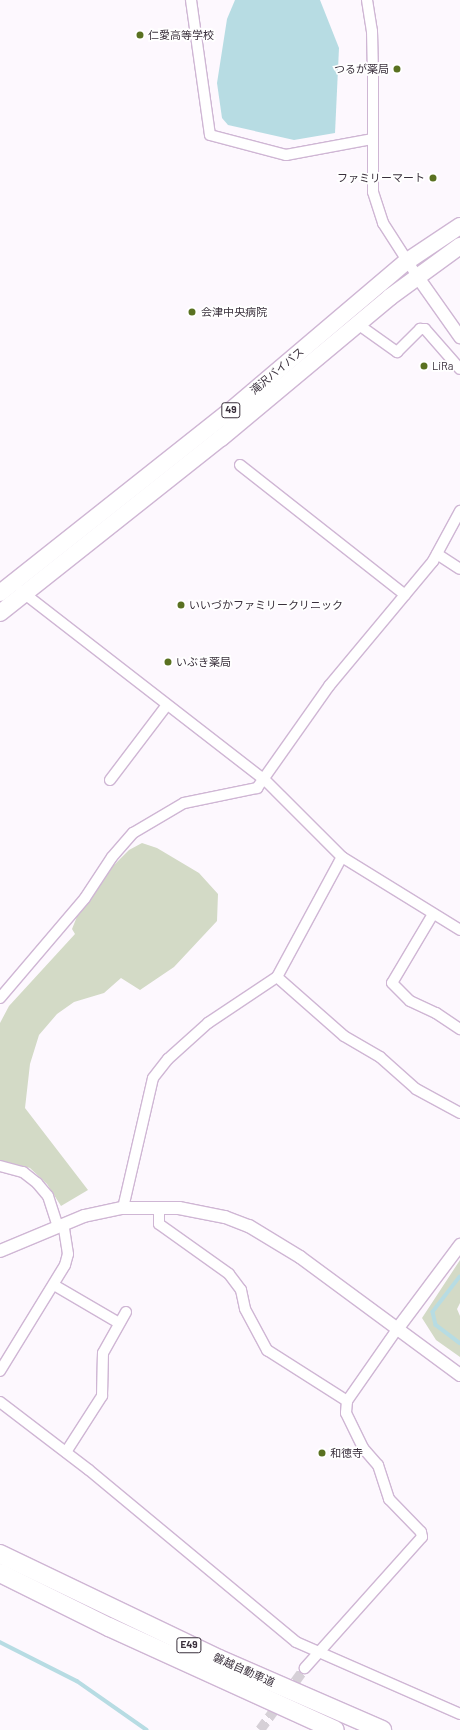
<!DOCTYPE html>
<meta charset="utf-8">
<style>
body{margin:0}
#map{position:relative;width:460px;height:1730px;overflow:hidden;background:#fdf8fe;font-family:Barlow,"Noto Sans JP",sans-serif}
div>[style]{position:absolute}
.green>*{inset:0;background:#d3dac6}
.water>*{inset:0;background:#b7dce3}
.stream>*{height:3.5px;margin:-1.75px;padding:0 1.75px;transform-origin:1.75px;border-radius:1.75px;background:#b7dce3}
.minor-tunnel>*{height:10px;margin-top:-5px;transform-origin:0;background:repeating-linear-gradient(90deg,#d6d0d7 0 10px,transparent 0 15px)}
.roads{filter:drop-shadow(1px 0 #cfb6d4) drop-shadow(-1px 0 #cfb6d4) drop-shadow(0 1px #cfb6d4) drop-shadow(0 -1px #cfb6d4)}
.minor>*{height:10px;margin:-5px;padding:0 5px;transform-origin:5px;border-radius:5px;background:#fff}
.tertiary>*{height:12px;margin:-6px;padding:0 6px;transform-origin:6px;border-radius:6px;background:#fff}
.trunk>*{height:16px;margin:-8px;padding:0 8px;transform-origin:8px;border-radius:8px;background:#fff}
.motorway>*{height:18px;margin:-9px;padding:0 9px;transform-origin:9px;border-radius:9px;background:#fff}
.dots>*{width:11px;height:11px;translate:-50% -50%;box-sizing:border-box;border:2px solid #fff;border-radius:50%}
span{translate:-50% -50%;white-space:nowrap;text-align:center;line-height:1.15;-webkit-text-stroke:3.5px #fff;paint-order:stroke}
.shield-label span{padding:1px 3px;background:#fff;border:1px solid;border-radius:3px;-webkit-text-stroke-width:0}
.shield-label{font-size:10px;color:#3a303c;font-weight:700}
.poi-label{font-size:11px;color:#3a303c}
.left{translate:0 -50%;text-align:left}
.right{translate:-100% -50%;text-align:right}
.street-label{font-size:11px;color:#3a303c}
</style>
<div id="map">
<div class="green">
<div style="clip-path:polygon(142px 843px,157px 848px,199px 873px,218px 894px,217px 921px,174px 967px,140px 990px,121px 978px,104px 993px,74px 1002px,57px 1014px,39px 1035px,30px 1064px,25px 1108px,88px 1190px,61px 1206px,47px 1184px,30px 1168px,0 1160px,0 1023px,9px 1006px,75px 934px,72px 929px,78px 914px,113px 866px,129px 850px)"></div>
<div style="clip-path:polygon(460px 1260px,460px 1303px,457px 1309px,460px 1316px,460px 1357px,436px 1340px,422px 1318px)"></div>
</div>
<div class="water">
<div style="clip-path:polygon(235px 0,320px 0,339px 48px,335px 133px,294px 140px,228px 125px,222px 118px,217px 83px,227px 19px)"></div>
</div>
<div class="stream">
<div style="left:460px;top:1277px;width:44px;rotate:127.6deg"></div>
<div style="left:433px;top:1312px;width:13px;rotate:77deg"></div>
<div style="left:436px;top:1325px;width:30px;rotate:37deg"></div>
<div style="left:0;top:1642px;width:86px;rotate:26.9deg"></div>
<div style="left:77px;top:1681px;width:85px;rotate:35deg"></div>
</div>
<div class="minor-tunnel">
<div style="left:260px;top:1730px;width:77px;rotate:-54deg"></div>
</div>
<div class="roads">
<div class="minor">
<div style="left:191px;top:0;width:136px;rotate:82deg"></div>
<div style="left:210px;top:135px;width:79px;rotate:14.7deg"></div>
<div style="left:286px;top:155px;width:87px;rotate:-10.5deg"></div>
<div style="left:367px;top:0;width:31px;rotate:81deg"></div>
<div style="left:372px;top:31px;width:45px;rotate:88.7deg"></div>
<div style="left:373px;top:76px;width:116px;rotate:90deg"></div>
<div style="left:373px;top:192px;width:33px;rotate:72deg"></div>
<div style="left:383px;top:223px;width:63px;rotate:57.3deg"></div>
<div style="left:359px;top:325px;width:47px;rotate:35.4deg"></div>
<div style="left:397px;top:352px;width:33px;rotate:-45deg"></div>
<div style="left:420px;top:329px;width:5px"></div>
<div style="left:425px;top:329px;width:53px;rotate:48.8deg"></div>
<div style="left:240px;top:465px;width:210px;rotate:38.2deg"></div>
<div style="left:437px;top:554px;width:27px;rotate:33deg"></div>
<div style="left:21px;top:591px;width:309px;rotate:37.8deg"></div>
<div style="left:265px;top:780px;width:109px;rotate:45deg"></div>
<div style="left:342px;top:857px;width:139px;rotate:31.7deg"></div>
<div style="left:110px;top:780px;width:94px;rotate:-52.8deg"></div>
<div style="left:433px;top:914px;width:80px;rotate:120.7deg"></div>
<div style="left:392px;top:983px;width:25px;rotate:45deg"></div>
<div style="left:410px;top:1001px;width:29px;rotate:25deg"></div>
<div style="left:436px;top:1013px;width:29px;rotate:34deg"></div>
<div style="left:277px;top:977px;width:89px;rotate:41.4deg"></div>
<div style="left:344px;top:1036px;width:42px;rotate:30.3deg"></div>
<div style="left:380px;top:1057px;width:48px;rotate:41.6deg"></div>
<div style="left:416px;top:1089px;width:50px;rotate:28.6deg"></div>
<div style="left:0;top:998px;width:131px;rotate:-49.6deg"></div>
<div style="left:85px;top:898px;width:49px;rotate:-56.6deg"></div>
<div style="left:112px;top:857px;width:32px;rotate:-49deg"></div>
<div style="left:133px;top:833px;width:59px;rotate:-30.5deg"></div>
<div style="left:184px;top:803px;width:75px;rotate:-11.6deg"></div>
<div style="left:257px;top:788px;width:125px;rotate:-54.8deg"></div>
<div style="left:329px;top:686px;width:163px;rotate:-50.2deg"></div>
<div style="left:433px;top:561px;width:57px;rotate:-61.6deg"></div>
<div style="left:0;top:1166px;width:24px;rotate:15deg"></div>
<div style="left:23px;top:1172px;width:18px;rotate:38deg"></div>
<div style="left:37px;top:1183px;width:17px;rotate:50deg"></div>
<div style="left:48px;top:1196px;width:32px;rotate:72deg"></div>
<div style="left:159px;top:1207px;width:17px;rotate:90deg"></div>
<div style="left:159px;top:1224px;width:86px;rotate:35.5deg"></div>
<div style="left:229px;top:1274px;width:20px;rotate:53deg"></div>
<div style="left:241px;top:1290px;width:19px;rotate:78deg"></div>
<div style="left:245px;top:1309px;width:47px;rotate:61.8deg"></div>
<div style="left:267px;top:1350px;width:95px;rotate:32.5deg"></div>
<div style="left:347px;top:1401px;width:12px;rotate:95deg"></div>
<div style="left:346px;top:1413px;width:39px;rotate:64deg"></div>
<div style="left:363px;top:1448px;width:23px;rotate:49deg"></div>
<div style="left:378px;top:1465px;width:36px;rotate:72deg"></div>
<div style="left:389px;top:1499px;width:46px;rotate:45.9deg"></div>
<div style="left:421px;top:1532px;width:5px;rotate:79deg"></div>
<div style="left:422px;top:1537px;width:176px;rotate:131.8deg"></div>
<div style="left:123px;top:1208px;width:133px;rotate:-77deg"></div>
<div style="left:153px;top:1078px;width:24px;rotate:-52deg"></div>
<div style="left:168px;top:1059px;width:54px;rotate:-42deg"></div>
<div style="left:208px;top:1023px;width:83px;rotate:-33.7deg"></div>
<div style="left:277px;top:977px;width:136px;rotate:-61.6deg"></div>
<div style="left:54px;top:1285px;width:75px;rotate:30.3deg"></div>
<div style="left:0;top:1371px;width:124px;rotate:-58.5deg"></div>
<div style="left:65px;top:1265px;width:11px;rotate:-75deg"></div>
<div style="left:68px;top:1254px;width:30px;rotate:-99deg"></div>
<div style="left:347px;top:1401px;width:89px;rotate:-55.1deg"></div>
<div style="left:0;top:1402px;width:112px;rotate:37.4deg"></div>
<div style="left:89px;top:1470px;width:269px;rotate:39.7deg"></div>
<div style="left:296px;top:1642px;width:179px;rotate:23.7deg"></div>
<div style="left:66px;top:1452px;width:67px;rotate:-57.3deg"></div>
<div style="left:102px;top:1396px;width:43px;rotate:-88.7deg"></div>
<div style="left:103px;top:1353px;width:47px;rotate:-60.7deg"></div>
</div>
<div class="tertiary">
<div style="left:417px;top:276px;width:75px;rotate:54.8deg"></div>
<div style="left:0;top:1251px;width:91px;rotate:-22.6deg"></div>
<div style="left:84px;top:1216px;width:40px;rotate:-12deg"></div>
<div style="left:123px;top:1208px;width:56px"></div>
<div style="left:179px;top:1208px;width:47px;rotate:11.1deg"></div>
<div style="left:225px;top:1217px;width:26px;rotate:21deg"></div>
<div style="left:249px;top:1226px;width:60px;rotate:31.3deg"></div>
<div style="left:300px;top:1257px;width:199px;rotate:36.4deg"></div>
<div style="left:398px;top:1328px;width:104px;rotate:-53.2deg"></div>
</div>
<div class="trunk">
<div style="left:0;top:593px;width:293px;rotate:-38.4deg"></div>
<div style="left:230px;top:411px;width:231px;rotate:-40.3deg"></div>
<div style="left:406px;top:262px;width:65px;rotate:-33.7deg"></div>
<div style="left:0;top:613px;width:282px;rotate:-38.4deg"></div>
<div style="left:221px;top:438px;width:220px;rotate:-39.8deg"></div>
<div style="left:390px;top:297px;width:87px;rotate:-36.1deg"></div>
</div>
<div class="motorway">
<div style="left:0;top:1554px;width:243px;rotate:25.6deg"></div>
<div style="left:219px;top:1659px;width:178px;rotate:23.5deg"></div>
<div style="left:0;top:1573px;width:122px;rotate:26.4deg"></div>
<div style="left:109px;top:1627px;width:248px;rotate:24.5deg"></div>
</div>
</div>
<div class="dots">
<div style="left:140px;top:35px;background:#5a7121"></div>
<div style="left:397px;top:69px;background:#5a7121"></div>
<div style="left:433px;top:178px;background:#5a7121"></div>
<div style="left:192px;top:312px;background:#5a7121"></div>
<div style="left:424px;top:366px;background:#5a7121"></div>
<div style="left:181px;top:605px;background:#5a7121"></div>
<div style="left:168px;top:662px;background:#5a7121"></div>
<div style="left:322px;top:1453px;background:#5a7121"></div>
</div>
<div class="shield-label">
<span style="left:231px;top:410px">49</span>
<span style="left:189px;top:1645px">E49</span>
</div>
<div class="poi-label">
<span class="left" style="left:148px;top:35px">仁愛高等学校</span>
<span class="right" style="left:389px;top:69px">つるが薬局</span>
<span class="right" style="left:425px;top:178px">ファミリーマート</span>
<span class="left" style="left:201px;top:312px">会津中央病院</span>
<span class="left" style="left:432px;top:366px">LiRa</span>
<span class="left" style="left:189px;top:605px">いいづかファミリークリニック</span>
<span class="left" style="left:176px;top:662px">いぶき薬局</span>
<span class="left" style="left:330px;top:1453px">和徳寺</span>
</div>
<div class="street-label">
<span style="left:277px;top:371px;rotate:-40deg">滝沢バイパス</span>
<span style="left:244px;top:1670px;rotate:24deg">磐越自動車道</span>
</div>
</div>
